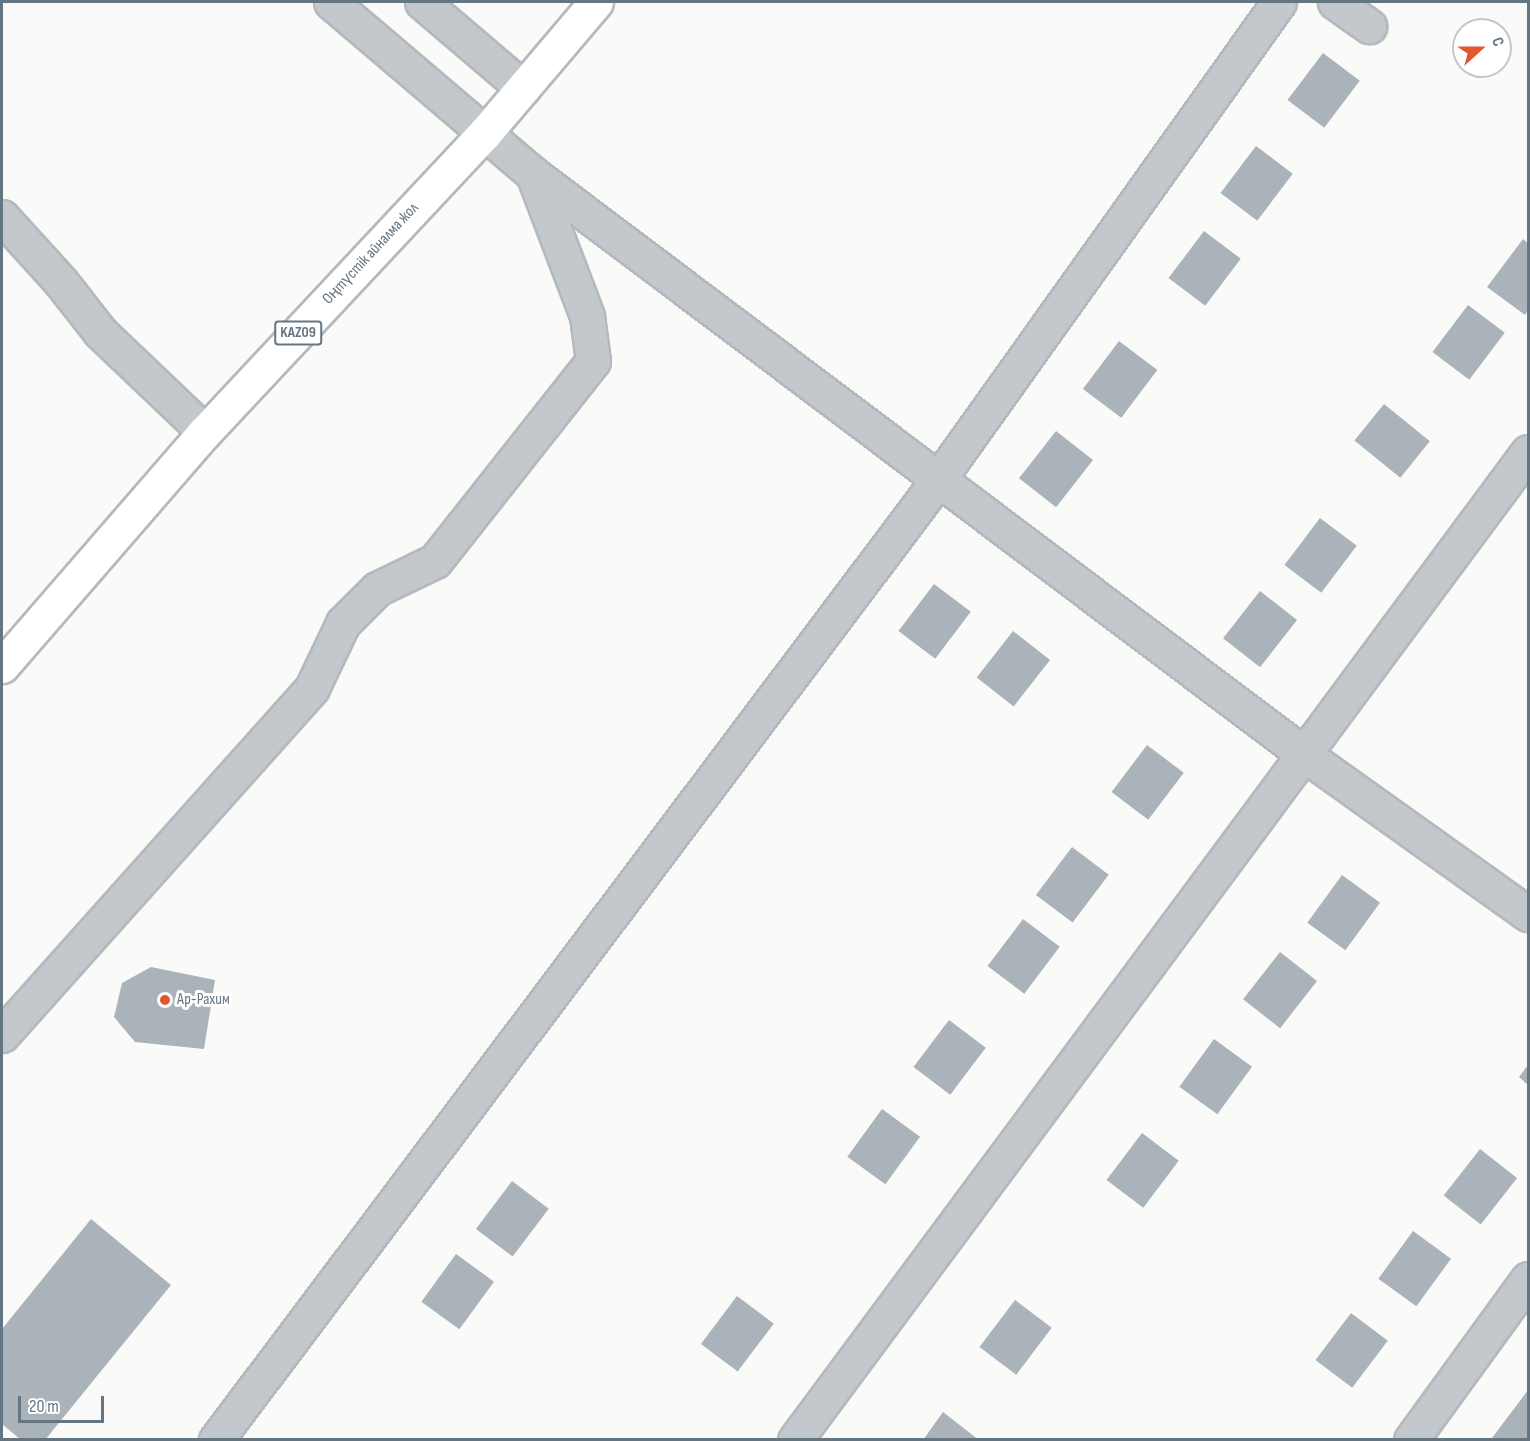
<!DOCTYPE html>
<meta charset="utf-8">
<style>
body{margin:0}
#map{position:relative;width:1530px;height:1441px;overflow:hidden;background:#fafaf8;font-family:"Sofia Sans Condensed",sans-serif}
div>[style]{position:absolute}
.building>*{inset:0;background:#aab3b9;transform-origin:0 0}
.roads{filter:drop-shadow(2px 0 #b4b9bd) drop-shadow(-2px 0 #b4b9bd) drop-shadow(0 2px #b4b9bd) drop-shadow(0 -2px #b4b9bd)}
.minor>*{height:33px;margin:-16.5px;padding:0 16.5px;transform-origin:16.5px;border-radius:16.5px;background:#c3c8cc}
.highway>*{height:33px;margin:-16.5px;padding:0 16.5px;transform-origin:16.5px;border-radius:16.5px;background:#fff}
.dots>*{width:16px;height:16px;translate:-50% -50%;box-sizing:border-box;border:3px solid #fff;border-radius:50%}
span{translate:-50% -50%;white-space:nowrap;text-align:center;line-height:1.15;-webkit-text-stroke:6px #fff;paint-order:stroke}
.shield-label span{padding:2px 4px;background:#fff;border:2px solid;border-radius:4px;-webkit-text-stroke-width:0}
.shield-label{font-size:15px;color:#657683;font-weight:700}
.street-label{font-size:16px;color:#657683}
.poi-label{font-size:16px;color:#657683}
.left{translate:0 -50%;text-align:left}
.frame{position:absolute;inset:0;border:3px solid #657683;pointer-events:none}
.north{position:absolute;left:1452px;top:18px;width:60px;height:60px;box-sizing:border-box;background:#fff;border:2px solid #c1c8cd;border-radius:50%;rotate:69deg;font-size:16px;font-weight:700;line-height:24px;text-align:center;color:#657683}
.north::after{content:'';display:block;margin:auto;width:21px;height:27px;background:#e4572e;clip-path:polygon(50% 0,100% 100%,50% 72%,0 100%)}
.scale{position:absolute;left:18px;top:1396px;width:86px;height:27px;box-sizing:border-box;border:3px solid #657683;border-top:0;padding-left:8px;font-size:18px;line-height:21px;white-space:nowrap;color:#657683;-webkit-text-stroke:4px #fff;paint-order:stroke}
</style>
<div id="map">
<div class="building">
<div style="left:1323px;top:53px;width:46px;height:59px;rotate:37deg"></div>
<div style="left:1256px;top:146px;width:46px;height:59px;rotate:37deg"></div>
<div style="left:1204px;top:231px;width:46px;height:59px;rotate:37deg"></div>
<div style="clip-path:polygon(1523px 239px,1528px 243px,1528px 310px,1525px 315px,1487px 287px)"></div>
<div style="left:1468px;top:305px;width:46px;height:59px;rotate:37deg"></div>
<div style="left:1119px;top:341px;width:48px;height:60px;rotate:37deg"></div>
<div style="left:1384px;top:404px;width:59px;height:47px;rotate:39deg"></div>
<div style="left:1056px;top:431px;width:47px;height:60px;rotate:38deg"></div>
<div style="left:1320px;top:518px;width:46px;height:59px;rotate:37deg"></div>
<div style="left:934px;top:584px;width:46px;height:59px;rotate:37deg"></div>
<div style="left:1260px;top:591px;width:47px;height:60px;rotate:38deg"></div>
<div style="left:1013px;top:631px;width:47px;height:59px;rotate:38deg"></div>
<div style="left:1147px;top:745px;width:46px;height:59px;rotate:37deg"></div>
<div style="left:1072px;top:847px;width:46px;height:60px;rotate:37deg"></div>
<div style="left:1342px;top:875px;width:47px;height:59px;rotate:36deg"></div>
<div style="left:1023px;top:919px;width:46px;height:59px;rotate:37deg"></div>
<div style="left:1280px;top:952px;width:47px;height:60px;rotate:38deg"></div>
<div style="clip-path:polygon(151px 967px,215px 980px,204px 1049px,135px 1042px,114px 1017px,122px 983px)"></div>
<div style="left:949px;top:1020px;width:46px;height:59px;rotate:37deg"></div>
<div style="left:1214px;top:1039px;width:47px;height:59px;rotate:36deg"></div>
<div style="clip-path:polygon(1528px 1065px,1528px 1085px,1519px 1077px)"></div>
<div style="left:882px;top:1109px;width:47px;height:59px;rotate:36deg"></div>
<div style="left:1142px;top:1133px;width:46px;height:59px;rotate:37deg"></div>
<div style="left:1480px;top:1149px;width:47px;height:59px;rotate:38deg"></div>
<div style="left:512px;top:1181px;width:46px;height:60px;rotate:37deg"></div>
<div style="clip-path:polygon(91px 1219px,171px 1285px,45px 1440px,21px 1440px,2px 1424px,2px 1329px)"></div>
<div style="left:1413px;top:1231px;width:47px;height:59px;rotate:36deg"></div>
<div style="left:456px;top:1254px;width:47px;height:59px;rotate:36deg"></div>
<div style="left:737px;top:1296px;width:46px;height:60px;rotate:37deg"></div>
<div style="left:1015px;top:1300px;width:46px;height:59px;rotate:37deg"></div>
<div style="left:1351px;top:1313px;width:46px;height:59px;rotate:37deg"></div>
<div style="clip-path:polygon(1528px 1390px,1528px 1440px,1493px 1440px,1492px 1438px)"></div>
<div style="clip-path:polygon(943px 1412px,979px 1440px,923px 1440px)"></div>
</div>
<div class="roads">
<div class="minor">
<div style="left:331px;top:2px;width:265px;rotate:40.4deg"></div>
<div style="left:533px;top:174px;width:966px;rotate:36.96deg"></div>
<div style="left:1305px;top:755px;width:274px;rotate:35.5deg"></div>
<div style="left:422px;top:2px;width:133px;rotate:40.4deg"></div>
<div style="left:1335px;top:2px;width:42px;rotate:35.2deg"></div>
<div style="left:2px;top:217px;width:88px;rotate:47.8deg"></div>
<div style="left:61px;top:282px;width:63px;rotate:52deg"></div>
<div style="left:100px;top:332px;width:145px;rotate:43.6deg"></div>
<div style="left:2px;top:1035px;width:465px;rotate:-48.2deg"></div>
<div style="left:312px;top:688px;width:72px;rotate:-64.5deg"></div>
<div style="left:343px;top:623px;width:48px;rotate:-45deg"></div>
<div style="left:377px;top:589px;width:64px;rotate:-25.8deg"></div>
<div style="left:435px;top:561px;width:255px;rotate:-51.7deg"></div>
<div style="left:593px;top:361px;width:45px;rotate:-97.6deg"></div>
<div style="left:587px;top:316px;width:152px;rotate:-110.8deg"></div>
<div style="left:216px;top:1440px;width:1201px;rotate:-53.05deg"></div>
<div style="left:938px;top:480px;width:587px;rotate:-54.5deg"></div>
<div style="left:795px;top:1440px;width:1230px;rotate:-53.43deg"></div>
<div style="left:1411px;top:1440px;width:199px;rotate:-54deg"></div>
</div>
<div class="highway">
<div style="left:2px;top:666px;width:310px;rotate:-49.1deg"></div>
<div style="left:205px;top:432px;width:408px;rotate:-46.9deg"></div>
<div style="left:484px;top:134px;width:173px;rotate:-49.7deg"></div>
</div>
</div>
<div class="dots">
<div style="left:165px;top:1000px;background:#e4572e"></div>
</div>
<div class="shield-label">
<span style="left:298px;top:333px">KAZ09</span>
</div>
<div class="street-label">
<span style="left:371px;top:254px;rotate:-47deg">Оңтүстік айналма жол</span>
</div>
<div class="poi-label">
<span class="left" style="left:177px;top:1000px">Ар-Рахим</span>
</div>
<div class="frame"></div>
<div class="north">С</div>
<div class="scale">20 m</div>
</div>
